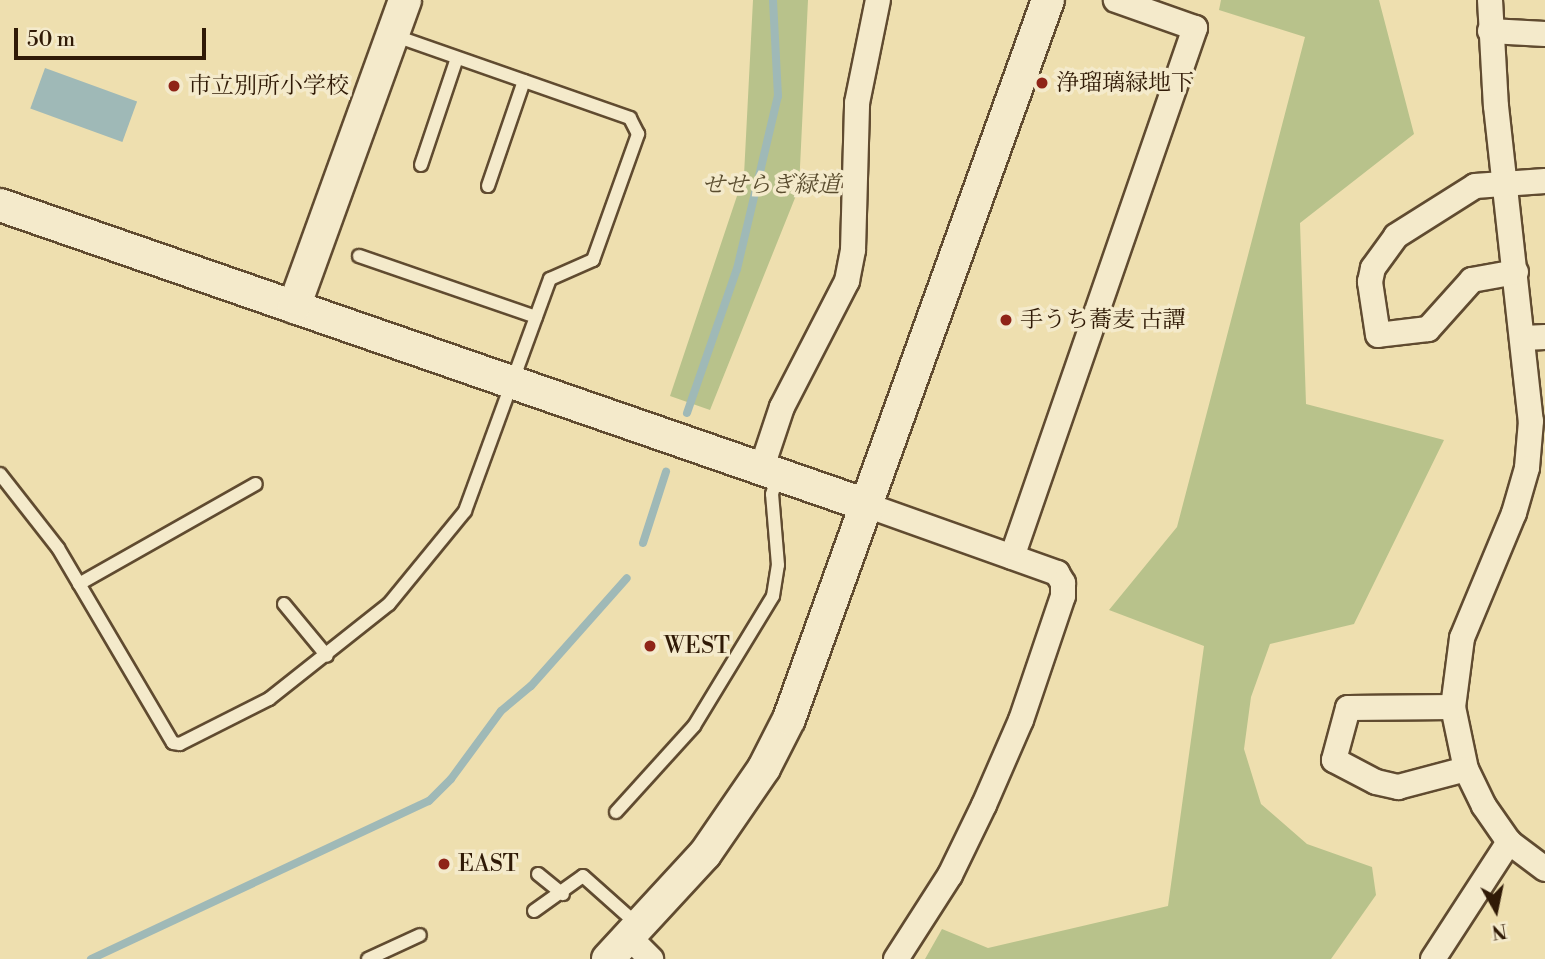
<!DOCTYPE html>
<meta charset="utf-8">
<style>
body{margin:0}
#map{position:relative;width:1545px;height:959px;overflow:hidden;background:#eedfaf;font-family:"Libre Bodoni","Noto Serif JP",serif}
div>[style]{position:absolute}
.green>*{inset:0;background:#b8c28b}
.water>*{inset:0;background:#9fb9b7;transform-origin:0 0}
.stream>*{height:8px;margin:-4px;padding:0 4px;transform-origin:4px;border-radius:4px;background:#9fb9b7}
.roads{filter:drop-shadow(2px 0 #604b30) drop-shadow(-2px 0 #604b30) drop-shadow(0 2px #604b30) drop-shadow(0 -2px #604b30)}
.service>*{height:12px;margin:-6px;padding:0 6px;transform-origin:6px;border-radius:6px;background:#f4eacb}
.minor>*{height:24px;margin:-12px;padding:0 12px;transform-origin:12px;border-radius:12px;background:#f4eacb}
.tertiary>*{height:32px;margin:-16px;padding:0 16px;transform-origin:16px;border-radius:16px;background:#f4eacb}
.dots>*{width:19px;height:19px;translate:-50% -50%;box-sizing:border-box;border:4px solid #f4eacb;border-radius:50%}
span{translate:-50% -50%;white-space:nowrap;text-align:center;line-height:1.15;-webkit-text-stroke:7px #f4eacb;paint-order:stroke}
.poi-label{font-size:23px;color:#301a06}
.left{translate:0 -50%;text-align:left}
.park-label{font-size:23px;color:#594c2e;font-style:italic}
.north{position:absolute;left:1461px;top:875px;width:70px;height:70px;-webkit-text-stroke:5px #f4eacb;paint-order:stroke;rotate:171deg;font-size:19px;font-weight:700;line-height:28px;text-align:center;color:#301a06}
.north::after{content:'';display:block;margin:auto;width:24px;height:32px;background:#301a06;clip-path:polygon(50% 0,100% 100%,50% 72%,0 100%)}
.scale{position:absolute;left:14px;top:28px;width:192px;height:32px;box-sizing:border-box;border:4px solid #301a06;border-top:0;padding-left:9px;font-size:21px;line-height:24px;white-space:nowrap;color:#301a06;-webkit-text-stroke:5px #f4eacb;paint-order:stroke}
</style>
<div id="map">
<div class="green">
<div style="clip-path:polygon(753px 0,808px 0,799px 188px,710px 410px,670px 396px,744px 175px)"></div>
<div style="clip-path:polygon(1221px 0,1379px 0,1414px 134px,1300px 223px,1306px 404px,1444px 440px,1354px 624px,1270px 644px,1251px 697px,1244px 749px,1261px 804px,1307px 844px,1372px 867px,1376px 895px,1331px 959px,925px 959px,942px 929px,988px 948px,1168px 906px,1204px 646px,1109px 610px,1177px 527px,1305px 37px,1219px 10px)"></div>
</div>
<div class="water">
<div style="left:45px;top:68px;width:98px;height:43px;rotate:20deg"></div>
</div>
<div class="stream">
<div style="left:687px;top:413px;width:152px;rotate:-70.9deg"></div>
<div style="left:737px;top:269px;width:178px;rotate:-76.7deg"></div>
<div style="left:778px;top:96px;width:96px;rotate:-93deg"></div>
<div style="left:643px;top:543px;width:75px;rotate:-72.1deg"></div>
<div style="left:91px;top:959px;width:373px;rotate:-25.1deg"></div>
<div style="left:429px;top:801px;width:31px;rotate:-45deg"></div>
<div style="left:451px;top:779px;width:84px;rotate:-53.7deg"></div>
<div style="left:501px;top:711px;width:39px;rotate:-40deg"></div>
<div style="left:531px;top:686px;width:144px;rotate:-48.4deg"></div>
</div>
<div class="roads">
<div class="service">
<div style="left:421px;top:165px;width:113px;rotate:-71.4deg"></div>
<div style="left:488px;top:186px;width:111px;rotate:-71.1deg"></div>
<div style="left:359px;top:256px;width:187px;rotate:19deg"></div>
<div style="left:0;top:474px;width:94px;rotate:51.9deg"></div>
<div style="left:58px;top:548px;width:226px;rotate:59.5deg"></div>
<div style="left:173px;top:743px;width:7px;rotate:8deg"></div>
<div style="left:180px;top:744px;width:100px;rotate:-26.8deg"></div>
<div style="left:269px;top:699px;width:153px;rotate:-38.4deg"></div>
<div style="left:389px;top:604px;width:120px;rotate:-50.7deg"></div>
<div style="left:465px;top:511px;width:247px;rotate:-69.9deg"></div>
<div style="left:550px;top:279px;width:47px;rotate:-23.8deg"></div>
<div style="left:593px;top:260px;width:134px;rotate:-70.3deg"></div>
<div style="left:638px;top:134px;width:18px;rotate:-117deg"></div>
<div style="left:630px;top:118px;width:251px;rotate:-160.7deg"></div>
<div style="left:79px;top:584px;width:203px;rotate:-29.5deg"></div>
<div style="left:284px;top:604px;width:67px;rotate:50.4deg"></div>
<div style="left:616px;top:812px;width:116px;rotate:-47.8deg"></div>
<div style="left:694px;top:726px;width:152px;rotate:-58.7deg"></div>
<div style="left:773px;top:596px;width:31px;rotate:-81deg"></div>
<div style="left:778px;top:565px;width:71px;rotate:-94.8deg"></div>
<div style="left:772px;top:494px;width:19px;rotate:-72deg"></div>
<div style="left:538px;top:874px;width:32px;rotate:39deg"></div>
<div style="left:534px;top:911px;width:60px;rotate:-35.5deg"></div>
<div style="left:583px;top:876px;width:74px;rotate:41.7deg"></div>
<div style="left:368px;top:959px;width:57px;rotate:-24.8deg"></div>
</div>
<div class="minor">
<div style="left:1490px;top:0;width:106px;rotate:86.8deg"></div>
<div style="left:1496px;top:106px;width:317px;rotate:83.7deg"></div>
<div style="left:1531px;top:421px;width:47px;rotate:94.9deg"></div>
<div style="left:1527px;top:468px;width:47px;rotate:106.1deg"></div>
<div style="left:1514px;top:513px;width:135px;rotate:112.6deg"></div>
<div style="left:1462px;top:638px;width:70px;rotate:97.4deg"></div>
<div style="left:1453px;top:707px;width:63px;rotate:78.2deg"></div>
<div style="left:1466px;top:769px;width:41px;rotate:64.1deg"></div>
<div style="left:1484px;top:806px;width:44px;rotate:55.2deg"></div>
<div style="left:1509px;top:842px;width:45px;rotate:36.9deg"></div>
<div style="left:1490px;top:31px;width:55px;rotate:3.1deg"></div>
<div style="left:1516px;top:272px;width:45px;rotate:169.7deg"></div>
<div style="left:1472px;top:280px;width:66px;rotate:131.9deg"></div>
<div style="left:1428px;top:329px;width:50px;rotate:173.2deg"></div>
<div style="left:1378px;top:335px;width:54px;rotate:-98.6deg"></div>
<div style="left:1370px;top:282px;width:14px;rotate:-78deg"></div>
<div style="left:1373px;top:268px;width:39px;rotate:-54deg"></div>
<div style="left:1396px;top:236px;width:93px;rotate:-32.3deg"></div>
<div style="left:1475px;top:186px;width:70px;rotate:-4.1deg"></div>
<div style="left:1524px;top:338px;width:21px;rotate:-3deg"></div>
<div style="left:761px;top:470px;width:66px;rotate:-71.6deg"></div>
<div style="left:782px;top:407px;width:142px;rotate:-62.7deg"></div>
<div style="left:847px;top:281px;width:32px;rotate:-79deg"></div>
<div style="left:853px;top:250px;width:147px;rotate:-88.4deg"></div>
<div style="left:857px;top:103px;width:105px;rotate:-78.5deg"></div>
<div style="left:869px;top:506px;width:200px;rotate:19.6deg"></div>
<div style="left:1057px;top:573px;width:12px;rotate:59deg"></div>
<div style="left:1063px;top:583px;width:13px;rotate:90deg"></div>
<div style="left:1063px;top:596px;width:131px;rotate:108.7deg"></div>
<div style="left:1021px;top:720px;width:93px;rotate:113.5deg"></div>
<div style="left:984px;top:805px;width:78px;rotate:115.9deg"></div>
<div style="left:950px;top:875px;width:100px;rotate:122.7deg"></div>
<div style="left:1012px;top:557px;width:560px;rotate:-70.92deg"></div>
<div style="left:1195px;top:28px;width:84px;rotate:-160.5deg"></div>
<div style="left:1453px;top:707px;width:105px;rotate:179.5deg"></div>
<div style="left:1348px;top:708px;width:54px;rotate:105.1deg"></div>
<div style="left:1334px;top:760px;width:47px;rotate:27.6deg"></div>
<div style="left:1376px;top:782px;width:23px;rotate:13deg"></div>
<div style="left:1398px;top:787px;width:70px;rotate:-14.8deg"></div>
<div style="left:630px;top:938px;width:30px;rotate:45deg"></div>
<div style="left:1433px;top:959px;width:140px;rotate:-57deg"></div>
</div>
<div class="tertiary">
<div style="left:0;top:205px;width:920px;rotate:19.1deg"></div>
<div style="left:294px;top:307px;width:326px;rotate:-70.1deg"></div>
<div style="left:608px;top:959px;width:143px;rotate:-47.3deg"></div>
<div style="left:705px;top:854px;width:104px;rotate:-55.5deg"></div>
<div style="left:764px;top:768px;width:55px;rotate:-63deg"></div>
<div style="left:789px;top:719px;width:764px;rotate:-70.19deg"></div>
</div>
</div>
<div class="dots">
<div style="left:1042px;top:83px;background:#8f2418"></div>
<div style="left:174px;top:86px;background:#8f2418"></div>
<div style="left:1006px;top:320px;background:#8f2418"></div>
<div style="left:650px;top:646px;background:#8f2418"></div>
<div style="left:444px;top:864px;background:#8f2418"></div>
</div>
<div class="poi-label">
<span class="left" style="left:1056px;top:83px">浄瑠璃緑地下</span>
<span class="left" style="left:188px;top:86px">市立別所小学校</span>
<span class="left" style="left:1020px;top:320px">手うち蕎麦 古譚</span>
<span class="left" style="left:664px;top:646px">WEST</span>
<span class="left" style="left:458px;top:864px">EAST</span>
</div>
<div class="park-label">
<span style="left:771px;top:185px">せせらぎ緑道</span>
</div>
<div class="north">N</div>
<div class="scale">50 m</div>
</div>
